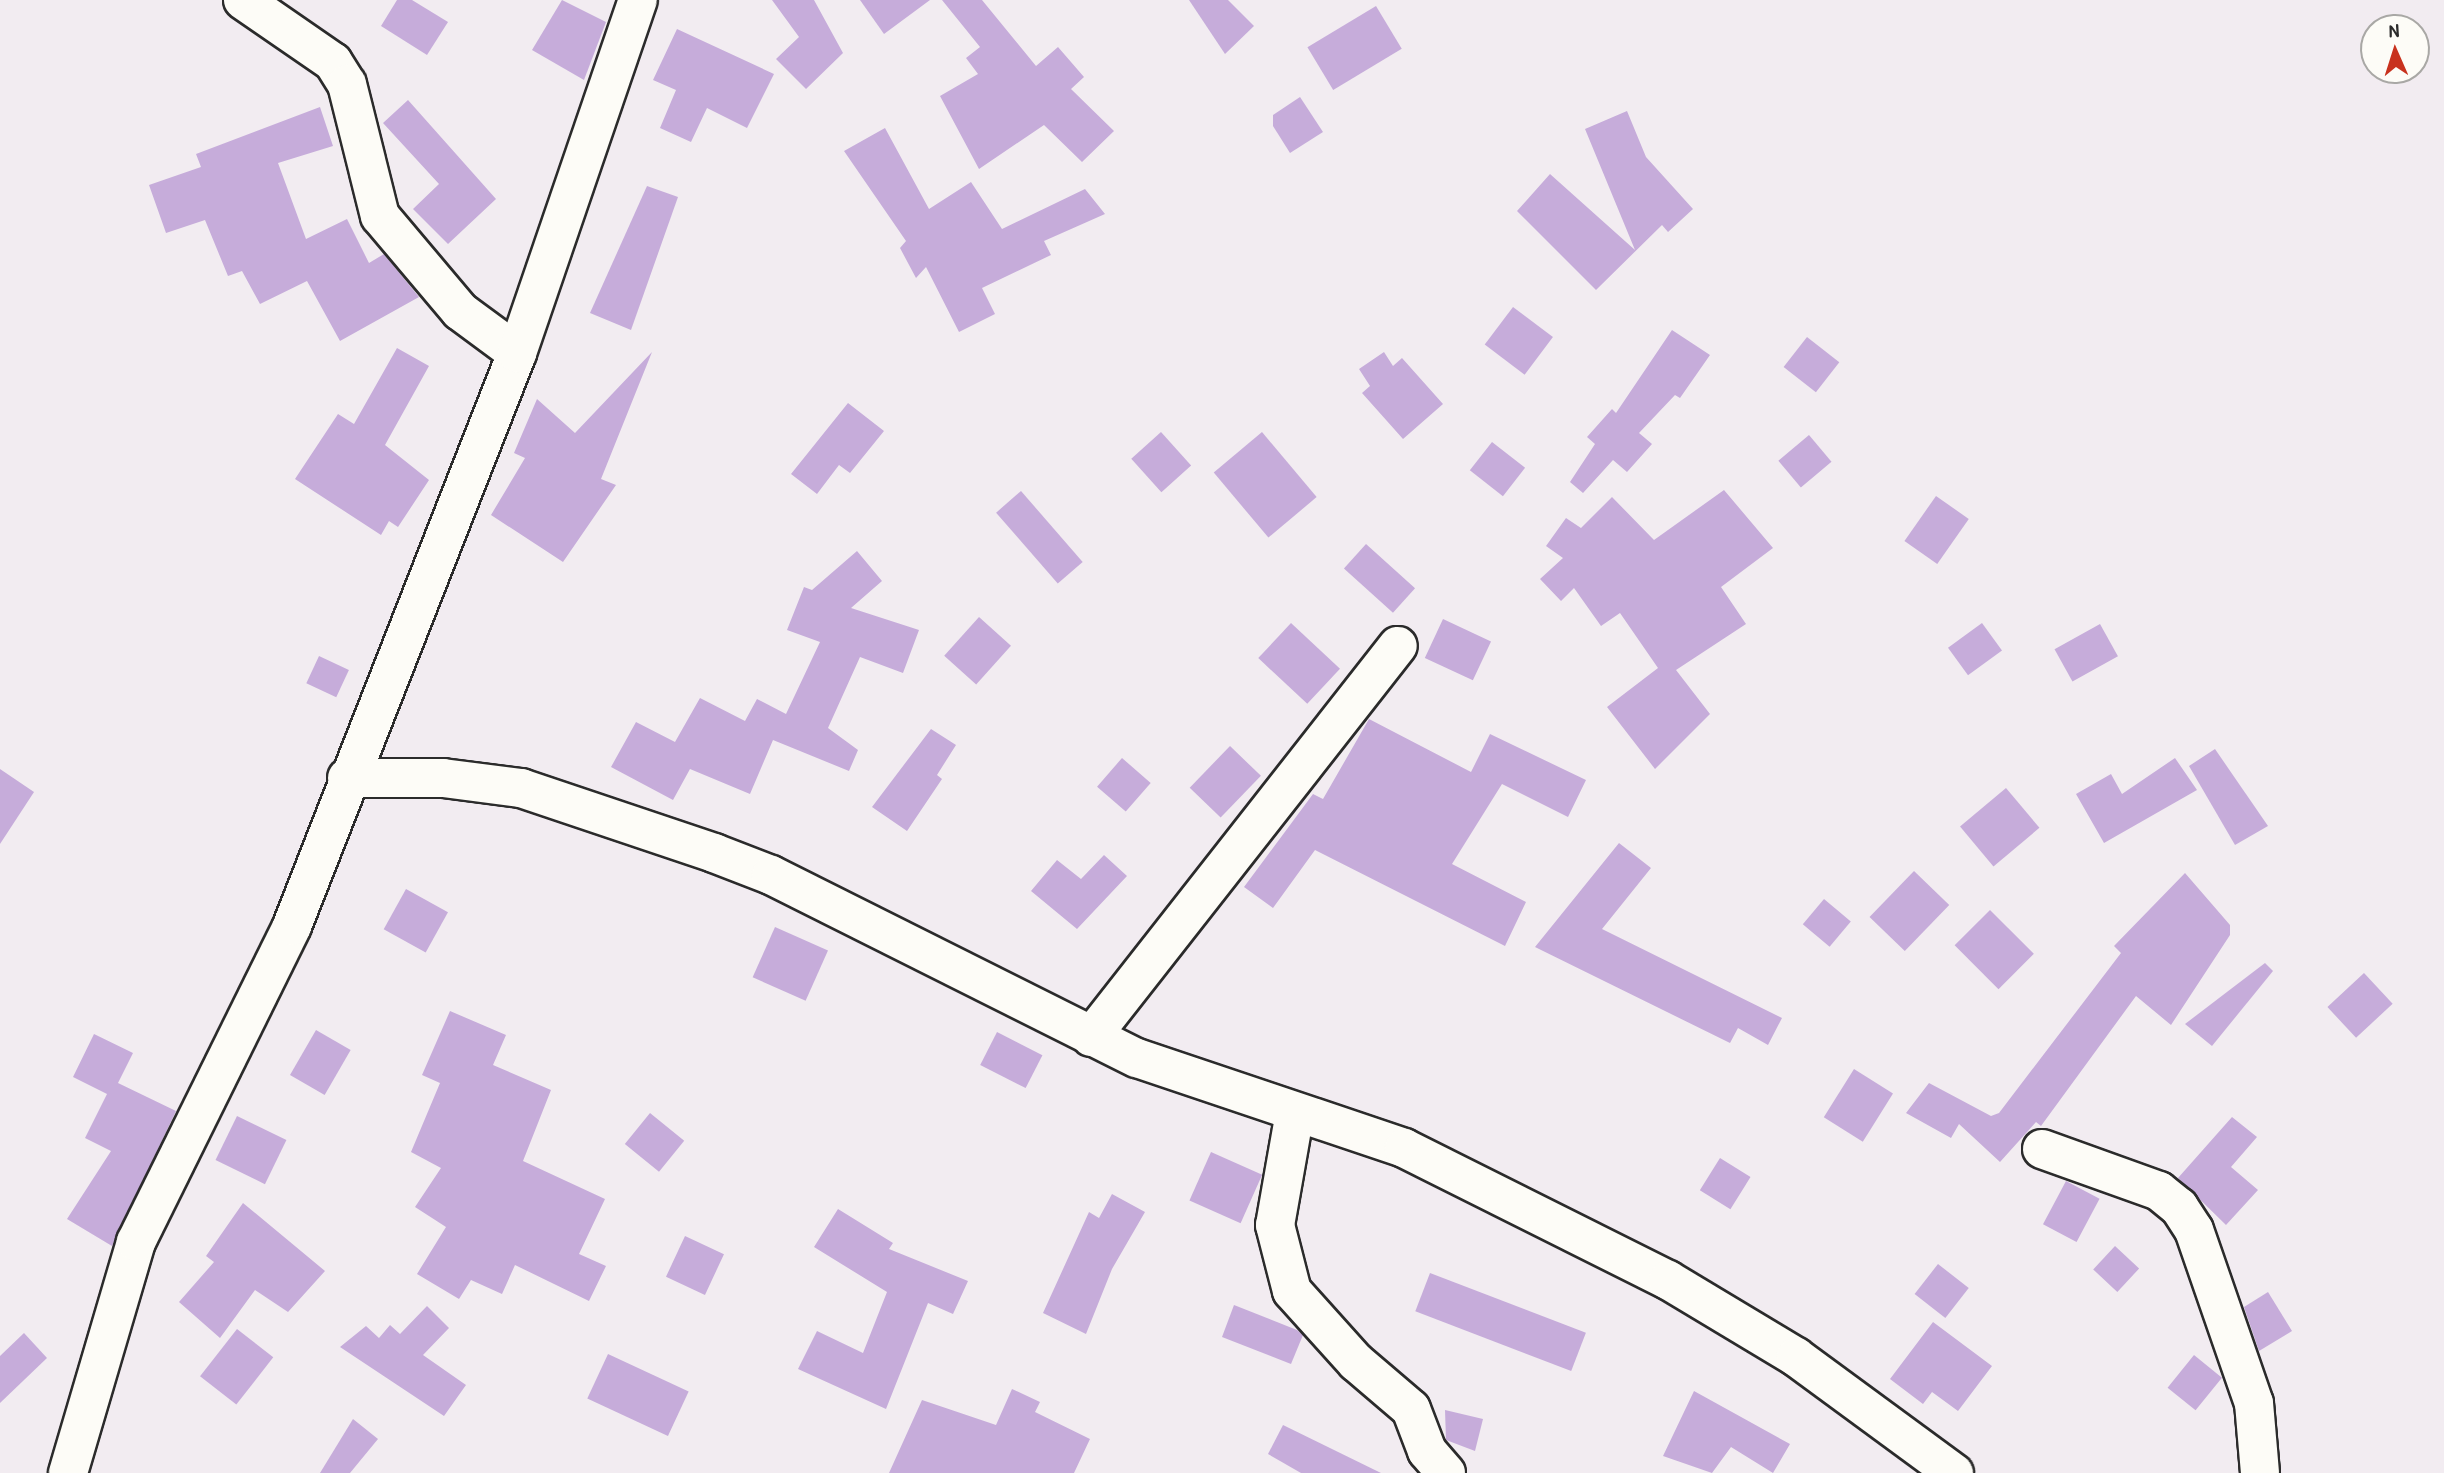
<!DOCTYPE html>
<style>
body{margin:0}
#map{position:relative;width:2444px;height:1473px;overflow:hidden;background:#f2ecf1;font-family:"Patrick Hand",sans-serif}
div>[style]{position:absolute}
.building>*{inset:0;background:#c6acda;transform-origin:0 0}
.roads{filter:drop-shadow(2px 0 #2b2b2b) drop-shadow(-2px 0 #2b2b2b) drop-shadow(0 2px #2b2b2b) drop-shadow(0 -2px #2b2b2b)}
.minor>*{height:38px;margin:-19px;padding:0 19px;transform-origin:19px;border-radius:19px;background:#fdfcf7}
span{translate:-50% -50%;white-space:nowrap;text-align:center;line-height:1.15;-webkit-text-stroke:5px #fdfcf7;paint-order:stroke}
.north{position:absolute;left:2360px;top:14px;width:70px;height:70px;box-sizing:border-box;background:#fdfcf7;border:2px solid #a9a8a5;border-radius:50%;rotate:357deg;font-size:19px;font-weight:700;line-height:28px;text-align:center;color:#2b2b2b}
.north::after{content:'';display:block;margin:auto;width:24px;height:32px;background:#c8321e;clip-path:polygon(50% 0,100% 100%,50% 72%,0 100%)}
</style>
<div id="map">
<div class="building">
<div style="clip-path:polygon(397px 0,412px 0,448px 22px,427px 55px,381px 26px)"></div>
<div style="clip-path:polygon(562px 0,606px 22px,584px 80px,532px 50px)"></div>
<div style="clip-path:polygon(772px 0,814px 0,843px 53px,806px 89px,776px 59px,799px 37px)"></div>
<div style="clip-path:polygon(860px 0,930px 0,884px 34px)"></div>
<div style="clip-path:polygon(942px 0,982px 0,1036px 66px,1058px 47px,1084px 77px,1071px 89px,1114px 131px,1082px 162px,1044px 125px,979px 169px,940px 96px,978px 74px,966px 58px,980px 47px)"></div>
<div style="clip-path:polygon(1189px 0,1228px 0,1254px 26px,1225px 54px)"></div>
<div style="left:1376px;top:6px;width:50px;height:80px;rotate:59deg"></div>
<div style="clip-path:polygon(677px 29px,774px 74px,747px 128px,707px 108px,691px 142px,660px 128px,676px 90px,653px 80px)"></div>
<div style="clip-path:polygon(1300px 97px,1323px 132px,1290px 153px,1273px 126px,1273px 115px)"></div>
<div style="clip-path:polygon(408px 100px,496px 199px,448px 244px,413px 209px,439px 184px,383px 123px)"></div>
<div style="clip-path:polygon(320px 107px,333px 146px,278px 163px,306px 239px,347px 219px,369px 263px,384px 254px,419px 297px,340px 341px,307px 281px,260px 304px,242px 271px,228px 276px,205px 220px,166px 233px,149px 185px,201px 167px,196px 154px)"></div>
<div style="clip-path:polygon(1627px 111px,1646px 157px,1693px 209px,1668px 232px,1662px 225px,1596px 290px,1517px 211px,1550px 174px,1635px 250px,1585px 129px)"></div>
<div style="clip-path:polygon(885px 128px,929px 209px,971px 182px,1002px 229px,1085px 189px,1105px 214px,1044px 241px,1051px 255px,982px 288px,995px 314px,959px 332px,926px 267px,916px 278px,900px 248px,906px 241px,844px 151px)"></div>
<div style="clip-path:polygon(647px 186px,678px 197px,631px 330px,590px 313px)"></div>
<div style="left:1513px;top:307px;width:50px;height:47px;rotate:37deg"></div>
<div style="clip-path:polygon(1672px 330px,1710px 355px,1680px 398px,1675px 395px,1639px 433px,1652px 444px,1627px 472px,1613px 460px,1583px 493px,1570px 482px,1595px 444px,1587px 437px,1612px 409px,1616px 413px)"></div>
<div style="left:1807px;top:337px;width:41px;height:38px;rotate:38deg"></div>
<div style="clip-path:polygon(397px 348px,429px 366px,385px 445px,429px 480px,398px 527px,389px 521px,381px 535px,295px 479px,338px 414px,354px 424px)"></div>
<div style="clip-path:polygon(652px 352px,601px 479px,616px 485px,563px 562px,491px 515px,525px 458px,514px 453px,537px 399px,575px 433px)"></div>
<div style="clip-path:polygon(1384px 352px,1393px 366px,1402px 358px,1443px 404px,1403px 439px,1362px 393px,1370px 386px,1359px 369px)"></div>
<div style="clip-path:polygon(848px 403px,884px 431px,850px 473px,839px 465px,817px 494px,791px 474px)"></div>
<div style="left:1161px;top:432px;width:45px;height:40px;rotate:48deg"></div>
<div style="left:1262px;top:432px;width:85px;height:63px;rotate:50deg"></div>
<div style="left:1809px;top:435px;width:35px;height:40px;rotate:50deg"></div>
<div style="left:1492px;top:442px;width:42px;height:36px;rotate:38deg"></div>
<div style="clip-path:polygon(1724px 490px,1773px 548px,1721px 587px,1746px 624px,1676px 670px,1710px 714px,1655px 769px,1607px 707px,1658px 668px,1620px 613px,1601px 626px,1574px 588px,1561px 601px,1540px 579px,1563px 558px,1546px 546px,1566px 518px,1581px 528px,1612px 497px,1654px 540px)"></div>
<div style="left:1021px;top:491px;width:94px;height:33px;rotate:49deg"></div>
<div style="left:1936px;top:496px;width:40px;height:55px;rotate:35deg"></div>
<div style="left:1366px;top:544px;width:66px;height:33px;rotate:42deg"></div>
<div style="clip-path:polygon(857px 551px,882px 581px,851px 608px,919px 630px,903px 673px,860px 657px,828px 728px,858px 750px,849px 771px,773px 740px,750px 794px,690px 769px,673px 800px,611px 767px,636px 722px,675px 742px,700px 698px,745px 721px,757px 699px,786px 714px,820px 642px,787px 630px,804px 587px,812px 590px)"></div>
<div style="left:979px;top:617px;width:43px;height:52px;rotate:42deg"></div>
<div style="left:1443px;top:619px;width:53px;height:43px;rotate:25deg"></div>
<div style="left:1291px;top:623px;width:67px;height:48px;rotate:43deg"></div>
<div style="left:1982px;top:623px;width:34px;height:42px;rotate:54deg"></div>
<div style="left:2100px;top:624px;width:37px;height:52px;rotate:61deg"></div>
<div style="left:319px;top:656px;width:33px;height:30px;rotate:25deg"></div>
<div style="clip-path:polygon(1369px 719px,1471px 772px,1490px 734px,1586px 780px,1568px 817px,1502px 784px,1452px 864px,1526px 902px,1505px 946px,1315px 850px,1273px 908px,1244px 887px,1313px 794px,1323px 799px)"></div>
<div style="clip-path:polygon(931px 729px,956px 745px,937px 775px,942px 779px,907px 831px,872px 807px)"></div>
<div style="left:1230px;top:746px;width:43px;height:58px;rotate:44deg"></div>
<div style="clip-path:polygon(2215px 749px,2268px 826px,2235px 845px,2189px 766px)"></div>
<div style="left:1122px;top:758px;width:38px;height:38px;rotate:41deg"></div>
<div style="clip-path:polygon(2175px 758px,2197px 790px,2104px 843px,2076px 794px,2111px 774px,2122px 794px)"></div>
<div style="clip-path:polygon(0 769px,34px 792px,0 844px)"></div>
<div style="left:2006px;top:788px;width:52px;height:60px;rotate:50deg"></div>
<div style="clip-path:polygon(1619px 843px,1651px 868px,1602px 929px,1782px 1018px,1768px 1045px,1738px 1028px,1730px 1043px,1535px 947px)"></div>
<div style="clip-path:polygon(1104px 855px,1127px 876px,1077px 929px,1031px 891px,1057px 860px,1081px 879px)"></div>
<div style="left:1914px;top:871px;width:49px;height:64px;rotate:44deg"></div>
<div style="clip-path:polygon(2185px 873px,2230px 925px,2230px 935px,2171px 1025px,2136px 996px,2041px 1126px,2036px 1122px,2000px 1162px,1959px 1124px,1951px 1138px,1906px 1113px,1929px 1083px,1991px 1116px,1999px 1113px,2121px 953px,2114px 946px)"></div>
<div style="left:406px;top:889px;width:48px;height:46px;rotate:29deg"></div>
<div style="left:1824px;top:899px;width:35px;height:33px;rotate:40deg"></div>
<div style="left:1990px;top:910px;width:62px;height:50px;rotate:45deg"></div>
<div style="left:775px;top:927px;width:58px;height:55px;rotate:24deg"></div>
<div style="clip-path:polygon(2265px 963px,2273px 971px,2212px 1046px,2185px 1024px)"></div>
<div style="left:2364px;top:973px;width:42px;height:50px;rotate:47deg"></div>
<div style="clip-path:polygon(450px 1011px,506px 1035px,493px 1065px,551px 1090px,523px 1161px,605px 1199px,579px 1254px,606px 1266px,589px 1301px,515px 1265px,502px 1294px,471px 1280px,459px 1299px,417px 1274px,446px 1227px,415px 1207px,441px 1168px,411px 1152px,440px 1083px,422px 1075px)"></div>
<div style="left:316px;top:1030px;width:40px;height:52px;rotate:30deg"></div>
<div style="left:997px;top:1032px;width:51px;height:37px;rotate:27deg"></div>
<div style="clip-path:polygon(94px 1034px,133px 1053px,118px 1083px,176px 1111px,112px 1246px,67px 1219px,111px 1151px,85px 1138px,107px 1094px,73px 1077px)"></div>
<div style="left:1854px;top:1069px;width:46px;height:57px;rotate:32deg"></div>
<div style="left:650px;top:1113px;width:44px;height:40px;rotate:39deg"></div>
<div style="left:237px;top:1116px;width:55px;height:49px;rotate:26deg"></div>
<div style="clip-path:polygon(2232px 1117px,2257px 1137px,2231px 1167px,2258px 1190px,2226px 1225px,2178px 1178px)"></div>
<div style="left:1211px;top:1152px;width:56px;height:53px;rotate:24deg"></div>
<div style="left:1720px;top:1158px;width:36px;height:38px;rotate:32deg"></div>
<div style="left:2066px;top:1181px;width:38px;height:49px;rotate:28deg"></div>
<div style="clip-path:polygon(1112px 1194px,1145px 1212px,1112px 1269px,1086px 1334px,1043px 1313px,1089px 1212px,1099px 1218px)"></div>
<div style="clip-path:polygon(243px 1203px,325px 1271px,288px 1312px,255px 1290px,220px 1338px,179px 1302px,214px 1262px,206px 1256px)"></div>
<div style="clip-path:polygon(838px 1209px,893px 1243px,889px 1249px,968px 1281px,953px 1314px,928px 1303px,886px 1409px,798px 1369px,817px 1331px,863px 1353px,887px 1292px,814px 1247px)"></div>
<div style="left:685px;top:1236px;width:43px;height:45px;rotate:25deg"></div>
<div style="left:2115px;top:1246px;width:33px;height:32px;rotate:43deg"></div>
<div style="left:1938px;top:1264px;width:39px;height:38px;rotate:38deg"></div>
<div style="left:1430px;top:1273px;width:167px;height:41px;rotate:21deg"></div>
<div style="clip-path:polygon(2268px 1292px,2292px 1331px,2259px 1351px,2244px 1307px)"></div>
<div style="clip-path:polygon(1234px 1305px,1297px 1330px,1303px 1335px,1291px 1364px,1222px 1337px)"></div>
<div style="clip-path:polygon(427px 1306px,449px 1328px,423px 1355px,466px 1385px,444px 1416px,340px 1347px,366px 1326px,379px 1338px,390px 1325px,400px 1334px)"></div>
<div style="clip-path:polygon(1933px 1322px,1992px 1366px,1958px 1411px,1932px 1392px,1923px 1404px,1890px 1379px)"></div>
<div style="left:237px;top:1329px;width:46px;height:60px;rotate:38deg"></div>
<div style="clip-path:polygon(24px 1333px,47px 1358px,0 1403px,0 1356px)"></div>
<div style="left:608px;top:1354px;width:89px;height:49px;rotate:25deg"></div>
<div style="left:2194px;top:1355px;width:36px;height:42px;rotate:39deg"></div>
<div style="clip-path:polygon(1012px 1389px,1040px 1402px,1035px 1412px,1090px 1439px,1074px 1473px,889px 1473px,922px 1400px,996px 1425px)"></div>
<div style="clip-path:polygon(1694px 1391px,1790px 1444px,1773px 1473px,1731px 1447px,1712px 1473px,1663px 1456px)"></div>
<div style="clip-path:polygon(1445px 1410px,1483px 1419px,1475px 1451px,1446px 1440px)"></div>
<div style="clip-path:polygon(353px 1419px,378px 1439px,350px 1473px,320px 1473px)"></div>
<div style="clip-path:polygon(1283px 1425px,1381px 1473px,1301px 1473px,1268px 1454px)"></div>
</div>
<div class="roads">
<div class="minor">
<div style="left:243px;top:0;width:109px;rotate:34.6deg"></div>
<div style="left:333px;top:62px;width:26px;rotate:58deg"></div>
<div style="left:347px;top:84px;width:136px;rotate:76deg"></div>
<div style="left:380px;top:216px;width:124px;rotate:49.9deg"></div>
<div style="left:460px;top:311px;width:71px;rotate:36.4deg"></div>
<div style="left:347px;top:778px;width:96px"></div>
<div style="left:443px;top:778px;width:79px;rotate:7.3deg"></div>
<div style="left:521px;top:788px;width:204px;rotate:18.6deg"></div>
<div style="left:714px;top:853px;width:61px;rotate:21.1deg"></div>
<div style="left:771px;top:875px;width:409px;rotate:26.6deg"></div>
<div style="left:1137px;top:1058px;width:282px;rotate:18.6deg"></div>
<div style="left:1404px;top:1148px;width:295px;rotate:26.6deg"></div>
<div style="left:1668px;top:1280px;width:149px;rotate:31deg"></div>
<div style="left:1796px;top:1357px;width:196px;rotate:36.3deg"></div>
<div style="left:1091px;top:1037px;width:497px;rotate:-51.9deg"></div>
<div style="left:1295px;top:1112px;width:115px;rotate:100deg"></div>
<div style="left:1275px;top:1225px;width:68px;rotate:75.6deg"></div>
<div style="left:1292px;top:1291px;width:96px;rotate:48deg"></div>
<div style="left:1356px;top:1362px;width:72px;rotate:40.5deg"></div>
<div style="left:1411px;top:1409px;width:45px;rotate:69.1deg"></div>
<div style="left:1427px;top:1451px;width:29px;rotate:49deg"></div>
<div style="left:2042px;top:1149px;width:124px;rotate:19.7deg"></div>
<div style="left:2159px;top:1191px;width:26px;rotate:39deg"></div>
<div style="left:2179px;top:1207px;width:27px;rotate:57deg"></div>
<div style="left:2194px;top:1230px;width:183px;rotate:70.9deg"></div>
<div style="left:2254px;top:1403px;width:70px;rotate:85.1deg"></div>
<div style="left:68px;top:1473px;width:241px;rotate:-73.6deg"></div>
<div style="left:136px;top:1242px;width:352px;rotate:-63.7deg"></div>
<div style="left:292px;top:926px;width:616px;rotate:-68.56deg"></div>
<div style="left:517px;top:353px;width:373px;rotate:-71.1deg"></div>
</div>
</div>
<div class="north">N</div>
</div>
